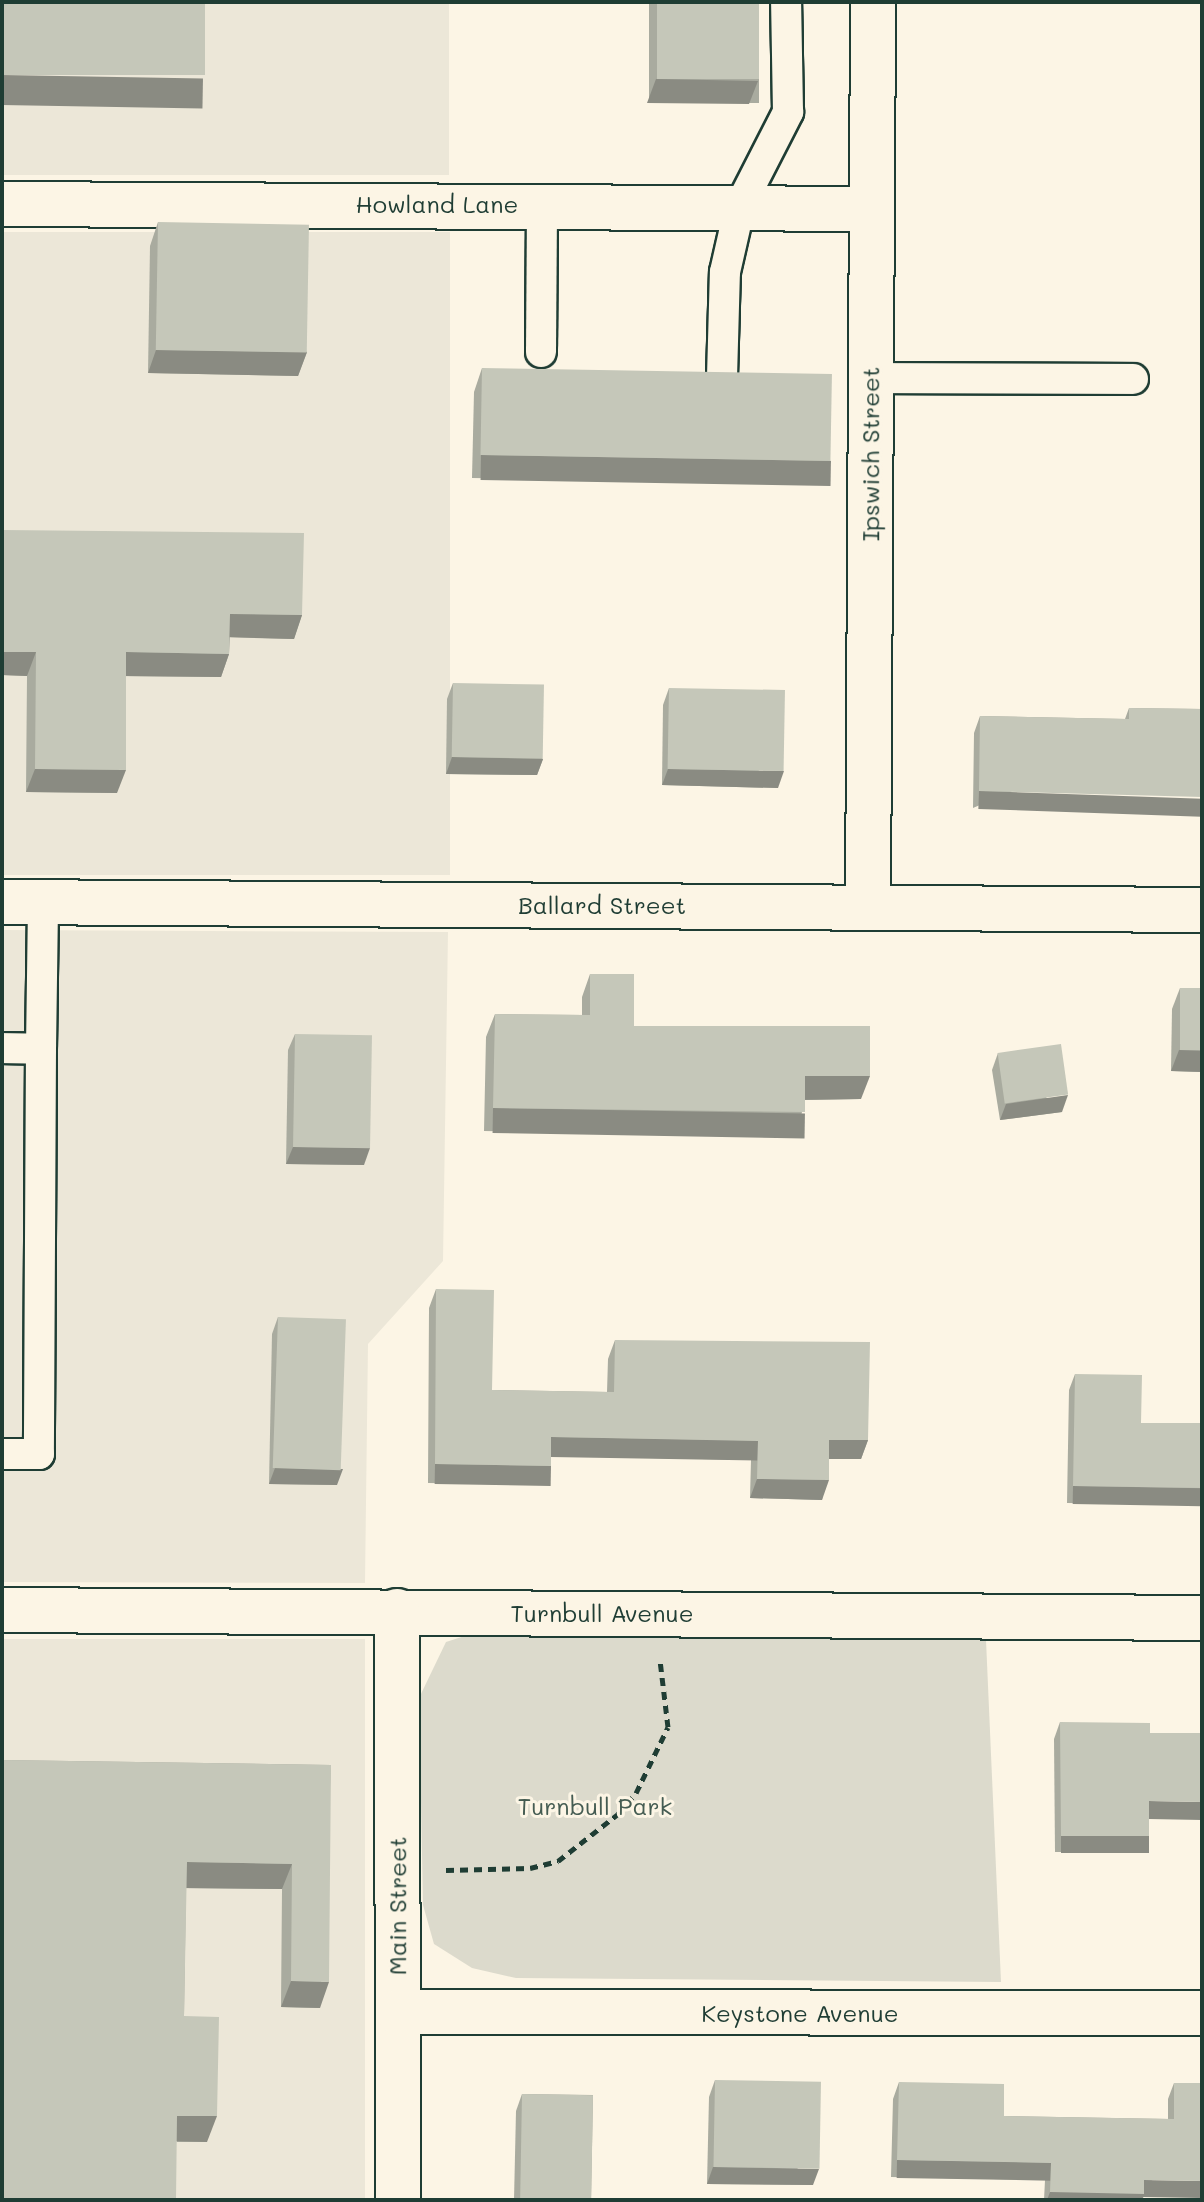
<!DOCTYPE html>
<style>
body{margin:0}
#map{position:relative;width:1204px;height:2202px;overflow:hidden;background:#fcf5e5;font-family:Mali,sans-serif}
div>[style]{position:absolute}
.built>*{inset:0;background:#ece7d8;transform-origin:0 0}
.green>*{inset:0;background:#dcdacc}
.path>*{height:5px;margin-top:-2.5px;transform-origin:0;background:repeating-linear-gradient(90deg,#1f3d34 0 8px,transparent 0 14px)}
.roads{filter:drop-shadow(2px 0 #1f3d34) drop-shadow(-2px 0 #1f3d34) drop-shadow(0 2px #1f3d34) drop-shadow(0 -2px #1f3d34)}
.service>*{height:30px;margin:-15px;padding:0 15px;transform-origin:15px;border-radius:15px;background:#fcf5e5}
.minor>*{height:44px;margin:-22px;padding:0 22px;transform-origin:22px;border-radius:22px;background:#fcf5e5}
.tertiary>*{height:44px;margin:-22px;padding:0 22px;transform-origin:22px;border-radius:22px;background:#fcf5e5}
.wall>*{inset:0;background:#a9ab9f;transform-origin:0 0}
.shaded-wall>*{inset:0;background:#8a8b82;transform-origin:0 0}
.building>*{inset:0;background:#c5c7b9;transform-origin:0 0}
span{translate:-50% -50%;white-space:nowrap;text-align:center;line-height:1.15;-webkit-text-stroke:6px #fcf5e5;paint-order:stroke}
.street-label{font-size:24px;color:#1f3d34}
.park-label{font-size:24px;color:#455c52}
.frame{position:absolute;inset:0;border:4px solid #1f3d34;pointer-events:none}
</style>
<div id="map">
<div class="built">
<div style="left:2px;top:2px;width:447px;height:173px"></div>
<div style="left:450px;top:232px;width:643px;height:448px;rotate:90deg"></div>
<div style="clip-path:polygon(2px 930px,448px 932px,443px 1261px,368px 1344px,365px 1583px,2px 1582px)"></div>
<div style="left:2px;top:1639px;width:363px;height:561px"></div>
</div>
<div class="green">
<div style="clip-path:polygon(477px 1632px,986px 1640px,1001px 1982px,516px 1978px,472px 1968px,434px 1944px,423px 1905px,419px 1698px,446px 1642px)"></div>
</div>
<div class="path">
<div style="left:446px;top:1870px;width:84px;rotate:-1.4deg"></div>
<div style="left:530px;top:1868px;width:29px;rotate:-14deg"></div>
<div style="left:558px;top:1861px;width:76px;rotate:-38.1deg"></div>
<div style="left:618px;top:1814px;width:28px;rotate:-49deg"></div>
<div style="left:636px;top:1793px;width:73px;rotate:-64.1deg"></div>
<div style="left:668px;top:1727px;width:67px;rotate:-96.8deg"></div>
</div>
<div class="roads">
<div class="service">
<div style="left:541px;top:352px;width:148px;rotate:-89.6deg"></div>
<div style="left:722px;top:377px;width:105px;rotate:-88.4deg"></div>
<div style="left:725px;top:272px;width:68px;rotate:-77.2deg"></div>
<div style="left:740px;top:206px;width:106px;rotate:-62.9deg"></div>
<div style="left:788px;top:112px;width:110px;rotate:-91deg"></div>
<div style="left:871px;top:378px;width:262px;rotate:0.2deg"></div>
<div style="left:2px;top:1048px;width:39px;rotate:1deg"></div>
<div style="left:41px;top:1049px;width:405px;rotate:90.3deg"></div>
<div style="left:39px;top:1454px;width:37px;rotate:180deg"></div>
<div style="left:41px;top:1049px;width:147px;rotate:-89.2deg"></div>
</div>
<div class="minor">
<div style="left:2px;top:204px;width:870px;rotate:0.33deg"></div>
<div style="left:868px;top:906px;width:904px;rotate:-89.68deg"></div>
<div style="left:2px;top:1610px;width:1200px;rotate:0.38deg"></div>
<div style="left:397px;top:1611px;width:589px;rotate:89.9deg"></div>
<div style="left:398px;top:2012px;width:804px;rotate:0.07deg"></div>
</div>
<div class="tertiary">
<div style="left:2px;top:902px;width:1200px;rotate:0.38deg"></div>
</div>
</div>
<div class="wall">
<div style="left:649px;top:2px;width:110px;height:101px"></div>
<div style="clip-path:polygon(158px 222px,307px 352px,298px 376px,148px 373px,150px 246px)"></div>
<div style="clip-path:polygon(482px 368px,831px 461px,822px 484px,472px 478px,474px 392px)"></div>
<div style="clip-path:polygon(2px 530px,302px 615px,294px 639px,230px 637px,229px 654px,221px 677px,126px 676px,117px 793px,26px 792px,27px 676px,2px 675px)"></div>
<div style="clip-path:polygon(453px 683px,543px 759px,537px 775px,446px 774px,447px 699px)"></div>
<div style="clip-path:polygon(669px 688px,778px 788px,662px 785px,663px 705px)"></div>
<div style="clip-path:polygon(1129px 708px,1202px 709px,973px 808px,974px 733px,980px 716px,1125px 719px)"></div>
<div style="clip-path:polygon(590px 974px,634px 1026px,861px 1099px,805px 1100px,796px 1136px,484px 1131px,486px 1037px,495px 1014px,582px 1015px,582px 997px)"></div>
<div style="clip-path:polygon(1180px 988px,1202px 988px,1202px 1072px,1171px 1071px,1172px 1009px)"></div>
<div style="clip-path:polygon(295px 1034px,364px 1165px,286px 1164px,288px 1050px)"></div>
<div style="clip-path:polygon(998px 1053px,1062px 1112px,1000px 1120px,992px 1070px)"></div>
<div style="clip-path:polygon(436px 1289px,492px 1390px,607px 1392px,608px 1359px,615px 1340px,868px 1440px,861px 1459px,829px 1459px,822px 1500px,750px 1498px,751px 1460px,551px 1456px,551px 1466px,544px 1485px,428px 1483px,429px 1308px)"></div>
<div style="clip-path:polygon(278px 1317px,337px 1485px,269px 1484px,272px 1334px)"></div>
<div style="clip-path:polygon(1075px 1374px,1141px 1423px,1202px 1423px,1202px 1505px,1067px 1503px,1069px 1390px)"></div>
<div style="clip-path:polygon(1060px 1722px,1149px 1818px,1149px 1836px,1143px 1852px,1055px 1852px,1054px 1739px)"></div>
<div style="clip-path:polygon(2px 1760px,331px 1765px,320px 2008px,281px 2007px,282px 1889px,186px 1888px,184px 2016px,207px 2142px,177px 2142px)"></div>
<div style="clip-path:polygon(715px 2080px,813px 2185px,707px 2184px,709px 2097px)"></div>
<div style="clip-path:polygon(899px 2082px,1004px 2116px,1168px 2119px,1168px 2099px,1174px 2083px,1202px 2083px,1142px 2200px,1044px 2200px,1045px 2180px,891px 2177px,893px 2099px)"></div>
<div style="clip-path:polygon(522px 2094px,593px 2095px,591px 2200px,514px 2200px,516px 2111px)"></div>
</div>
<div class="shaded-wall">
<div style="left:2px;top:75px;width:201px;height:30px;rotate:1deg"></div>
<div style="clip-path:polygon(656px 79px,758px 81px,749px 104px,647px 103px)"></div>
<div style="clip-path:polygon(156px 350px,307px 352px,298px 376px,148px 373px)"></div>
<div style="left:481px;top:455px;width:350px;height:25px;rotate:1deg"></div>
<div style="clip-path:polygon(230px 614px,302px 615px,294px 639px,222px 637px)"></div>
<div style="clip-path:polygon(2px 652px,36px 652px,27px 676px,2px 675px)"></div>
<div style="clip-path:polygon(126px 652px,229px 654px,221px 677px,118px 676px)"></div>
<div style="clip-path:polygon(452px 757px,543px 759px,537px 775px,446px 774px)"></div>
<div style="clip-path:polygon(35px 769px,126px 770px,117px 793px,26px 792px)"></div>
<div style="clip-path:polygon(668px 769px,784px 771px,778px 788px,662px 785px)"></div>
<div style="left:979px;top:791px;width:223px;height:18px;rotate:2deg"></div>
<div style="clip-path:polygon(1179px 1050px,1202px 1051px,1202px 1072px,1171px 1071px)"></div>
<div style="clip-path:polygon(805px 1076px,870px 1076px,861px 1099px,796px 1100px)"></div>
<div style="clip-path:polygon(1068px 1095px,1062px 1112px,1000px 1120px,1006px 1104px)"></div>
<div style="left:493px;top:1108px;width:312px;height:25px;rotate:1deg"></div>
<div style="clip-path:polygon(293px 1147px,370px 1148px,364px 1165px,286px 1164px)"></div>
<div style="left:551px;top:1437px;width:207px;height:20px;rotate:1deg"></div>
<div style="clip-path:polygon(829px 1440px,868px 1440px,861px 1459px,822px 1459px)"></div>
<div style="left:435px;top:1464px;width:116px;height:20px;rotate:1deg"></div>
<div style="clip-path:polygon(275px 1468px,343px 1469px,337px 1485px,269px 1484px)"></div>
<div style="clip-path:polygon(757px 1479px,829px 1480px,822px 1500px,750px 1498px)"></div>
<div style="left:1073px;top:1486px;width:129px;height:18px;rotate:1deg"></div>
<div style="left:1149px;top:1801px;width:53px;height:18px;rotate:1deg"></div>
<div style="left:1061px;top:1836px;width:88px;height:17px"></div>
<div style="clip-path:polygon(187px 1862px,292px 1864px,282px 1889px,177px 1888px)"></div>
<div style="clip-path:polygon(291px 1981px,329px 1982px,320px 2008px,281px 2007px)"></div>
<div style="clip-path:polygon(177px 2116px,217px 2116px,207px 2142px,168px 2141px)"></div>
<div style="left:897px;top:2160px;width:154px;height:18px;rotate:1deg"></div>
<div style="clip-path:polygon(713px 2167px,819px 2169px,813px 2185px,707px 2184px)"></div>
<div style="clip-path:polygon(1144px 2180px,1202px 2181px,1202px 2198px,1143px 2197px,1142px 2200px,1047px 2200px,1050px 2192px)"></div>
<div style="clip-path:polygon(520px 2198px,591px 2199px,519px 2200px)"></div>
</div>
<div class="building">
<div style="left:2px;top:2px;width:203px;height:73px"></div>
<div style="left:657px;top:2px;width:102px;height:77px"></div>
<div style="left:158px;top:222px;width:151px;height:128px;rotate:1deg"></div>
<div style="left:482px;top:368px;width:350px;height:87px;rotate:1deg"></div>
<div style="clip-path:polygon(2px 530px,304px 533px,302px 615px,230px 614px,229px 654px,126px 652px,126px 770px,35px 769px,36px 652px,2px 652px)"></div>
<div style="left:453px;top:683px;width:91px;height:74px;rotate:1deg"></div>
<div style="left:669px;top:688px;width:116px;height:81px;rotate:1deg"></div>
<div style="clip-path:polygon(1129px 708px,1202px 709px,1202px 797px,979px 791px,980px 716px,1129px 719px)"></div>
<div style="clip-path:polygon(590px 974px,634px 974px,634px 1026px,870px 1026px,870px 1076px,805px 1076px,805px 1112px,493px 1108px,495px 1014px,590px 1015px)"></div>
<div style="left:1180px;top:988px;width:22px;height:62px"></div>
<div style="left:295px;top:1034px;width:77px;height:113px;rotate:1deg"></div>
<div style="left:1061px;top:1044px;width:51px;height:64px;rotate:82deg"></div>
<div style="clip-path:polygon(436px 1289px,494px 1290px,492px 1390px,614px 1392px,615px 1340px,870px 1342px,868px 1440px,829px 1440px,829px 1480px,757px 1479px,758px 1441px,551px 1437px,551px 1466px,435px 1464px)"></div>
<div style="left:278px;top:1317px;width:68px;height:151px;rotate:2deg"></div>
<div style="clip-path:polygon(1075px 1374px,1142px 1375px,1141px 1423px,1202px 1423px,1202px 1488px,1073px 1486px)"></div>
<div style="clip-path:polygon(1060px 1722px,1150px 1723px,1150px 1733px,1202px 1733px,1202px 1802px,1149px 1801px,1149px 1836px,1061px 1836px)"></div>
<div style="clip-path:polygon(2px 1760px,331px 1765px,329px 1982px,291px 1981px,292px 1864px,187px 1862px,184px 2016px,219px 2017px,217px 2116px,177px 2116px,176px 2200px,2px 2200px)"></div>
<div style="left:715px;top:2080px;width:106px;height:87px;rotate:1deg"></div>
<div style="clip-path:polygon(899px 2082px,1004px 2084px,1004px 2116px,1174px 2119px,1174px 2083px,1202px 2083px,1202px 2181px,1144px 2180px,1144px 2194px,1050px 2192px,1051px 2163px,897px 2160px)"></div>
<div style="left:522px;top:2094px;width:71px;height:104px;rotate:1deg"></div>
</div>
<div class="street-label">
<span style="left:437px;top:204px">Howland Lane</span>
<span style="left:870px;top:454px;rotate:-90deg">Ipswich Street</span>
<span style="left:602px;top:905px">Ballard Street</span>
<span style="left:602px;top:1613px">Turnbull Avenue</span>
<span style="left:397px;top:1906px;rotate:-90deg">Main Street</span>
<span style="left:800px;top:2013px">Keystone Avenue</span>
</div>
<div class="park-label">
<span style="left:595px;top:1806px">Turnbull Park</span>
</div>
<div class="frame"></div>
</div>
